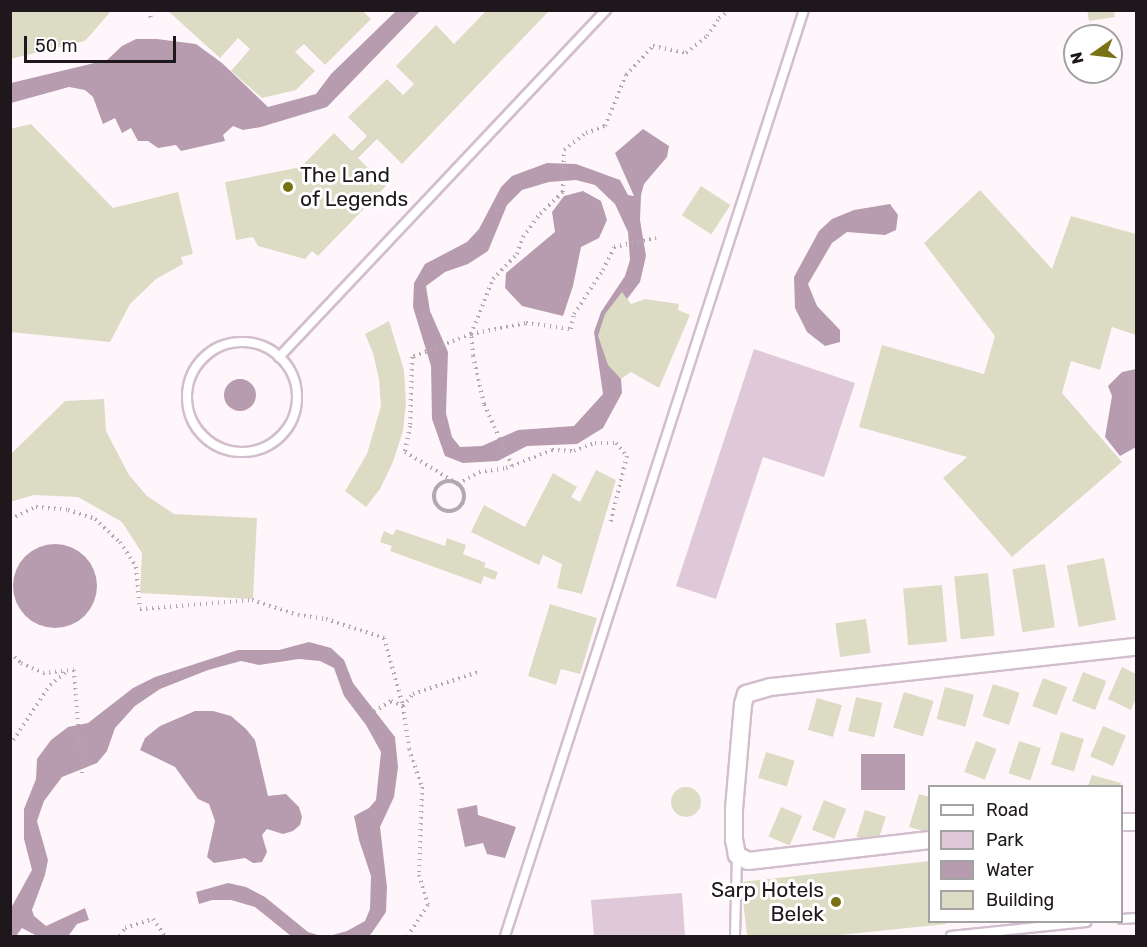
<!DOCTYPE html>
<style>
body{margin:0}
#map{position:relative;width:1147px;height:947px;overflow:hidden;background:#fff6fc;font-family:Rubik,sans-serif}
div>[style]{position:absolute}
.green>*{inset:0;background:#dfc9d9}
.water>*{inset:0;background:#b79caf;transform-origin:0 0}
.round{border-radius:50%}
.building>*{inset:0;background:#dcdcc5;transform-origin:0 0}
.path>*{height:4px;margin-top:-2px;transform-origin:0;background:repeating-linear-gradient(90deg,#b2a9af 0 1.5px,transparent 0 6px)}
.path>.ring{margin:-2px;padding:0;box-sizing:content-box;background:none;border:4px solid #b2a9af;border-radius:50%}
.roads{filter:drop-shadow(2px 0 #d2becd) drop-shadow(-2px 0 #d2becd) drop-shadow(0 2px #d2becd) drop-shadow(0 -2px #d2becd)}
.lane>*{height:8px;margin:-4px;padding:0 4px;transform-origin:4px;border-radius:4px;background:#fff}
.lane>.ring{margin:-4px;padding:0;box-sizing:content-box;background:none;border:8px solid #fff;border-radius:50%}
.street>*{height:16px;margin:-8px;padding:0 8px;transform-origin:8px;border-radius:8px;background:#fff}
.dots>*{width:16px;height:16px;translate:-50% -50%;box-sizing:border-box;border:3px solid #fff;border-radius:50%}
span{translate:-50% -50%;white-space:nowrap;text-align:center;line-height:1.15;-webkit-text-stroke:6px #fff;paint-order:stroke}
.poi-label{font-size:21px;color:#1e171c}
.left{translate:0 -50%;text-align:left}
.right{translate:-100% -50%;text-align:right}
.frame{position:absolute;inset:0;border:12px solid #1e171c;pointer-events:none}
.legend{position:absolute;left:928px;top:785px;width:195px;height:138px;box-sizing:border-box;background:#fff;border:2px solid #a5a2a4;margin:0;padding:8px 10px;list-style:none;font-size:18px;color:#1e171c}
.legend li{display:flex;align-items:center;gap:12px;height:30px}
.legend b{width:30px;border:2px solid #a5a2a4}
.north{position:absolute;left:1063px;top:24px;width:60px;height:60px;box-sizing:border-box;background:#fff;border:2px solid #a5a2a4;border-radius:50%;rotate:256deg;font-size:16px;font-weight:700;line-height:24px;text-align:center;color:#1e171c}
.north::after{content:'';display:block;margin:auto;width:21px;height:27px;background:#787214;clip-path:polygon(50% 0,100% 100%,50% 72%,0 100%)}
.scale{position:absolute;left:24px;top:36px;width:152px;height:27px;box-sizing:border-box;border:3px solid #1e171c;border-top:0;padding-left:8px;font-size:18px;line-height:21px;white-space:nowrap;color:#1e171c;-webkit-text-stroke:4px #fff;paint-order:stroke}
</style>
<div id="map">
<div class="green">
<div style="clip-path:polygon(754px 349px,855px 383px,824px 477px,763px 457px,716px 599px,676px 586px)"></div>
<div style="clip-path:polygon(682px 893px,685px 936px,594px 936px,591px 900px)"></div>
</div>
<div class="water">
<div style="clip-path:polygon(396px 11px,420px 11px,327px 107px,261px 127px,243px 130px,233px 126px,223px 135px,225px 141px,181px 151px,176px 145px,158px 148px,148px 141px,138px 141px,131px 128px,122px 133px,115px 118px,103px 124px,93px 97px,85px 90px,69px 87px,11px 103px,11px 83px,107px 60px,122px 46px,136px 39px,157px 39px,196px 44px,222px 63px,268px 107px,316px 94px,331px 74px)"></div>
<div style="clip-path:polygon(evenodd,643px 129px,669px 146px,667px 157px,644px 184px,641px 195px,640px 220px,646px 256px,640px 282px,627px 299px,611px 363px,621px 379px,622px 393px,603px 428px,577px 444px,527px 446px,498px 461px,463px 463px,445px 456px,432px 419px,431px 366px,413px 307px,414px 283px,425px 264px,467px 242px,479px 229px,501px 187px,512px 176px,547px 163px,576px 164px,620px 180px,628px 195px,634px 196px,615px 153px,643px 129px,576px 180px,595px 185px,615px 204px,628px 232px,630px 260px,625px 276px,601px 312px,594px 332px,603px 394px,574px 426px,518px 430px,482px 446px,460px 447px,452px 437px,446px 413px,448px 352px,430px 311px,426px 286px,445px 272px,468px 264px,488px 251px,507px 205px,522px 190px,549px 182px,576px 180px)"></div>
<div style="clip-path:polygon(583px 191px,601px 201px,607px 220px,599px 238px,581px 247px,573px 286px,563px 316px,522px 306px,505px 288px,506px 273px,555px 232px,552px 212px,564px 196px)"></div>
<div style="clip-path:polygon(890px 204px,898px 215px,896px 230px,885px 235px,847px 232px,832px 243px,808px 284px,817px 306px,840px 330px,840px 342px,825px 346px,807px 332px,795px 308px,794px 277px,819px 231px,832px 219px,854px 210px)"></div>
<div style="clip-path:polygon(1136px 369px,1136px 447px,1120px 456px,1105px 437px,1112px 396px,1108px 386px,1122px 372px)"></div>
<div class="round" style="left:224px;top:379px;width:32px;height:32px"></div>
<div class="round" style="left:13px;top:544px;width:84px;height:84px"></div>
<div style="clip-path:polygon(309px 642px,331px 648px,344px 660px,353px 683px,395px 737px,398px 767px,394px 797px,380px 827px,387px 887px,386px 912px,371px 934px,368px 936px,329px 936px,347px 931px,365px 921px,370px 909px,371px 876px,359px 840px,354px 816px,369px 808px,376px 800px,381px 752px,366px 725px,344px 696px,334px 668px,320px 661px,299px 659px,259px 665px,241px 661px,208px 670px,160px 689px,135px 706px,115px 728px,107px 751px,97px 763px,62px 777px,44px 801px,37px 821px,48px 860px,45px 875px,32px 910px,34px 916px,46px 926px,85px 908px,89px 920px,77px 924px,69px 935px,62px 936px,37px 936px,22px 928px,16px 936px,11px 934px,11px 908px,32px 870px,24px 839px,24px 809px,36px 779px,37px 759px,51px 740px,68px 727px,88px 723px,133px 688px,155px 677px,238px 650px,279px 650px)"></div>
<div style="clip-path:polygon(195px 711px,213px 711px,231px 716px,246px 729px,255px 740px,268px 796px,286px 794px,299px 807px,302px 817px,300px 825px,293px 831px,283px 834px,267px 829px,262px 835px,267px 852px,262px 862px,253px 863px,245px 858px,214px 863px,207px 857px,215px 821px,209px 804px,198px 799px,175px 767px,140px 750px,145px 738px,160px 726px)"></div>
<div style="left:861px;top:754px;width:44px;height:36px"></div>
<div style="clip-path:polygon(477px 805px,478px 815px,516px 827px,505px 858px,487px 854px,483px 843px,465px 847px,457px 809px)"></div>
<div style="clip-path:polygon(228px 883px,246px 887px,265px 897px,308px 932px,321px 936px,291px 936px,255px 907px,231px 900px,212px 900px,199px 904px,196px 892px)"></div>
</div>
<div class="building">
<div style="clip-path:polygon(10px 10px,112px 10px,85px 41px,10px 59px)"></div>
<div style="clip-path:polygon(167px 10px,362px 10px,371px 19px,325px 65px,304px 44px,295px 52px,315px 71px,296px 90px,262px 98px,231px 71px,250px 49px,238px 38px,220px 58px)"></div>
<div style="clip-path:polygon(487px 10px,550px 10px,402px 164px,377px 139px,358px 158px,386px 186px,318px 256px,312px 251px,305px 259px,258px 246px,253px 237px,236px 240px,225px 182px,301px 167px,334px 133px,352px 151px,367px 136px,348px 117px,387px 79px,403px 95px,414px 84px,396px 66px,436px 25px,454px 44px)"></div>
<div style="clip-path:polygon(1087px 10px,1114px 10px,1115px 17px,1089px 21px)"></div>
<div style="clip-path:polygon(31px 124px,113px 208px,178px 192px,193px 254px,181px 257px,183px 264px,156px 279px,130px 304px,110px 342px,10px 332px,10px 129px)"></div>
<div style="left:701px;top:186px;width:35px;height:35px;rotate:33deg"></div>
<div style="clip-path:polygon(980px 190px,1052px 269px,1071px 216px,1136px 234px,1136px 335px,1112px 327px,1100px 370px,1071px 361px,1062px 393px,1122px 462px,1012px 557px,943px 478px,967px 457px,859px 427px,882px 345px,984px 374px,995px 336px,924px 243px)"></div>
<div style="clip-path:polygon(622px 292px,631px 304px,645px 299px,679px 304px,678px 310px,690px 315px,659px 388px,631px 372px,621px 379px,608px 365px,598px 336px,605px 314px)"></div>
<div style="clip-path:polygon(389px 321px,404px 370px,406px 403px,403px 431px,393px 462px,380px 489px,366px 507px,345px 491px,367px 454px,381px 406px,379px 379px,373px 353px,365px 334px)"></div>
<div style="clip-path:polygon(104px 399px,106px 431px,129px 475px,147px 496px,174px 514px,257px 518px,253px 599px,140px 593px,142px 553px,122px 522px,78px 497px,34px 495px,10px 502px,10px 455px,65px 401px)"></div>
<div style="clip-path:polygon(596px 470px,616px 480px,582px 594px,557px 588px,562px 564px,543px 555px,539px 565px,471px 532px,484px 505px,525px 527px,553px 473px,577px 487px,571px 497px,580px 502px)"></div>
<div style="clip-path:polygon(396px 529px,445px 546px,447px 538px,466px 545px,463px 554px,486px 563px,484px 567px,498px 572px,495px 580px,484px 576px,481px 584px,390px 551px,392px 546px,380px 542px,384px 531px,393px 535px)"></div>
<div style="left:1104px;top:558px;width:63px;height:38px;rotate:79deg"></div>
<div style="left:1045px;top:564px;width:64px;height:33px;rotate:81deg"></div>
<div style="left:988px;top:573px;width:63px;height:34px;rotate:84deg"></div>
<div style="left:942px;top:585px;width:57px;height:39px;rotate:85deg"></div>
<div style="clip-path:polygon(550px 604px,597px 618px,580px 674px,561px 669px,556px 685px,528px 676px)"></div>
<div style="left:866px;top:619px;width:34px;height:31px;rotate:82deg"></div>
<div style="clip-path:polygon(1122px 667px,1136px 674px,1136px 698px,1131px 710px,1108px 699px)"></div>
<div style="left:1083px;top:672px;width:25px;height:31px;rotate:21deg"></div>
<div style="left:1043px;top:678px;width:26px;height:30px;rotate:21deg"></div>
<div style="left:993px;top:684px;width:28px;height:34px;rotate:18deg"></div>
<div style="left:945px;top:687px;width:30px;height:33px;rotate:15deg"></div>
<div style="left:904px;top:692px;width:31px;height:37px;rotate:17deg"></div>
<div style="left:856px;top:697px;width:27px;height:35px;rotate:13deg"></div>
<div style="left:817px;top:698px;width:26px;height:33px;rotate:16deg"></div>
<div style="left:1103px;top:726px;width:25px;height:33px;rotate:23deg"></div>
<div style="left:1061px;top:732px;width:24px;height:34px;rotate:17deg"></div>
<div style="left:976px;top:741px;width:22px;height:33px;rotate:21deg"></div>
<div style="left:1019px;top:741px;width:23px;height:34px;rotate:18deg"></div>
<div style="left:766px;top:752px;width:30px;height:27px;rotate:17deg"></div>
<div style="clip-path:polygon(1092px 775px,1121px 783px,1120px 786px,1088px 786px)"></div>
<div class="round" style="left:671px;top:787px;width:30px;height:30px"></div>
<div style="clip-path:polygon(919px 794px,930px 797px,930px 833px,909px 827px)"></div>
<div style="left:824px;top:800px;width:24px;height:32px;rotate:22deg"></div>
<div style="left:781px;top:807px;width:23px;height:32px;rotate:23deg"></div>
<div style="left:865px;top:810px;width:22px;height:28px;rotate:18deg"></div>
<div style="clip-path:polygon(930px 861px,930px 922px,946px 922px,946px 924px,830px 936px,747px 936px,741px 882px)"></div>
</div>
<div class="path">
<div style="left:149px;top:10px;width:9px;rotate:77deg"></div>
<div style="left:471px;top:334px;width:59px;rotate:-68.2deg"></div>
<div style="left:493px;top:279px;width:35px;rotate:-46deg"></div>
<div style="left:517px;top:254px;width:18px;rotate:-71deg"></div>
<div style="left:523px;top:237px;width:29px;rotate:-54deg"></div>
<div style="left:540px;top:214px;width:32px;rotate:-44deg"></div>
<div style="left:563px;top:192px;width:42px;rotate:-88.6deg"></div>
<div style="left:564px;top:150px;width:28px;rotate:-38deg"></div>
<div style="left:586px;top:133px;width:20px;rotate:-20deg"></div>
<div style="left:605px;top:126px;width:55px;rotate:-67.6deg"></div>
<div style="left:626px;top:75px;width:40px;rotate:-47deg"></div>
<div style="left:653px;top:46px;width:34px;rotate:12deg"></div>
<div style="left:686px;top:53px;width:27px;rotate:-39deg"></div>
<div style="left:707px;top:36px;width:22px;rotate:-56deg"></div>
<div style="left:719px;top:18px;width:14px;rotate:-36deg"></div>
<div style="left:471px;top:334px;width:56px;rotate:-11.3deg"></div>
<div style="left:526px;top:323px;width:45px;rotate:7.6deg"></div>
<div style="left:571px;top:329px;width:15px;rotate:-79deg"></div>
<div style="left:574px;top:314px;width:53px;rotate:-56.6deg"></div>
<div style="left:603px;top:270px;width:25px;rotate:-64deg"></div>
<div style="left:614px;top:247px;width:43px;rotate:-12.1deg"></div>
<div style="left:512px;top:466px;width:68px;rotate:-114.3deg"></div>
<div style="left:484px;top:404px;width:49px;rotate:-102.9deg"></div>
<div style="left:473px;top:356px;width:22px;rotate:-95deg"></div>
<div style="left:471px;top:334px;width:63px;rotate:158.7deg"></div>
<div style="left:412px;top:357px;width:69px;rotate:91.7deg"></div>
<div style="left:410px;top:426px;width:26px;rotate:101deg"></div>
<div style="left:405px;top:452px;width:62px;rotate:31.1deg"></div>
<div style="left:458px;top:484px;width:24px;rotate:-30deg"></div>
<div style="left:479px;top:472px;width:27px;rotate:-8deg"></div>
<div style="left:506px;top:468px;width:6px;rotate:-18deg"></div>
<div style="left:512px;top:466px;width:43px;rotate:-21.8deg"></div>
<div style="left:552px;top:450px;width:22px;rotate:3deg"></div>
<div style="left:574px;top:451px;width:22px;rotate:-21deg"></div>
<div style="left:595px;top:443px;width:21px"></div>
<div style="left:616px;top:443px;width:17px;rotate:50deg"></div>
<div style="left:627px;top:456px;width:70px;rotate:104deg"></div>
<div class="ring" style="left:434px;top:481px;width:26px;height:26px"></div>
<div style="left:10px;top:519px;width:29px;rotate:-25deg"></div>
<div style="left:36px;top:507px;width:32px;rotate:5deg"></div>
<div style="left:68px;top:510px;width:28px;rotate:18deg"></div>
<div style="left:95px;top:519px;width:34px;rotate:43deg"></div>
<div style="left:120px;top:542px;width:30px;rotate:57deg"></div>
<div style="left:136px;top:567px;width:42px;rotate:84.6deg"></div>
<div style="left:140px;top:609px;width:112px;rotate:-4.6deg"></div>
<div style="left:252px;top:600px;width:48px;rotate:18.1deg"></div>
<div style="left:298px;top:615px;width:28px;rotate:8deg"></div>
<div style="left:326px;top:619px;width:61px;rotate:18.1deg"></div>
<div style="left:384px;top:638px;width:71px;rotate:74.4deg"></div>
<div style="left:403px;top:706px;width:43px;rotate:82.1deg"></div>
<div style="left:409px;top:749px;width:40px;rotate:71.1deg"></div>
<div style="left:422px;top:787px;width:88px;rotate:92deg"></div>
<div style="left:419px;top:875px;width:31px;rotate:73deg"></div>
<div style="left:428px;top:905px;width:37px;rotate:123deg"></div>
<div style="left:10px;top:653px;width:15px;rotate:42deg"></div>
<div style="left:21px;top:663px;width:24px;rotate:24deg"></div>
<div style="left:43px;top:673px;width:31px;rotate:-6deg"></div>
<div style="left:74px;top:670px;width:104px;rotate:85.6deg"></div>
<div style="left:364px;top:718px;width:32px;rotate:-32deg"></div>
<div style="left:391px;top:701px;width:13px;rotate:23deg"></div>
<div style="left:403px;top:706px;width:16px;rotate:-50deg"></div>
<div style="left:413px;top:694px;width:69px;rotate:-18.7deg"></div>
<div style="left:10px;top:745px;width:72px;rotate:-56.3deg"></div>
<div style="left:50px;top:685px;width:21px;rotate:-39deg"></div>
<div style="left:120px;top:936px;width:9px;rotate:-58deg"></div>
<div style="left:125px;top:928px;width:29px;rotate:-18deg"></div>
<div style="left:153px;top:919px;width:21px;rotate:55deg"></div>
</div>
<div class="roads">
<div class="lane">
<div class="ring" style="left:187px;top:342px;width:102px;height:102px"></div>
<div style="left:279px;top:357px;width:477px;rotate:-46.7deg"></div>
<div style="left:1122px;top:919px;width:14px;rotate:-4deg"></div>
<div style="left:505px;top:936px;width:973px;rotate:-72.11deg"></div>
<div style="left:735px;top:936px;width:81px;rotate:-88.6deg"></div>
<div style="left:951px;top:936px;width:136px;rotate:-5.9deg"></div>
</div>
<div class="street">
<div style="left:1122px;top:822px;width:14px"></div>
<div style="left:930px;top:840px;width:183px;rotate:173.4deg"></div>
<div style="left:748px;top:861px;width:13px;rotate:-151deg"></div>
<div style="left:737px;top:855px;width:15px;rotate:-101deg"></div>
<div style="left:734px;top:840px;width:31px;rotate:-90deg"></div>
<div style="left:734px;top:809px;width:105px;rotate:-85.1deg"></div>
<div style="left:743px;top:704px;width:10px;rotate:-73deg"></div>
<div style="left:746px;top:694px;width:26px;rotate:-16deg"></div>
<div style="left:771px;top:687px;width:367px;rotate:-6.3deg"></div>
</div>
</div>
<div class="dots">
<div style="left:288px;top:187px;background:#787214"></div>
<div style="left:836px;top:902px;background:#787214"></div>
</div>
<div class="poi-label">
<span class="left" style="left:300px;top:187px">The Land<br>of Legends</span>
<span class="right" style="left:824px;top:902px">Sarp Hotels<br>Belek</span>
</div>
<div class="frame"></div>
<ul class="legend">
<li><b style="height:8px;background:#fff"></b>Road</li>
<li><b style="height:16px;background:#dfc9d9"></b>Park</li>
<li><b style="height:16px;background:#b79caf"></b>Water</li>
<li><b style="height:16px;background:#dcdcc5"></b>Building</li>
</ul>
<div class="north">N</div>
<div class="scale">50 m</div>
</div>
